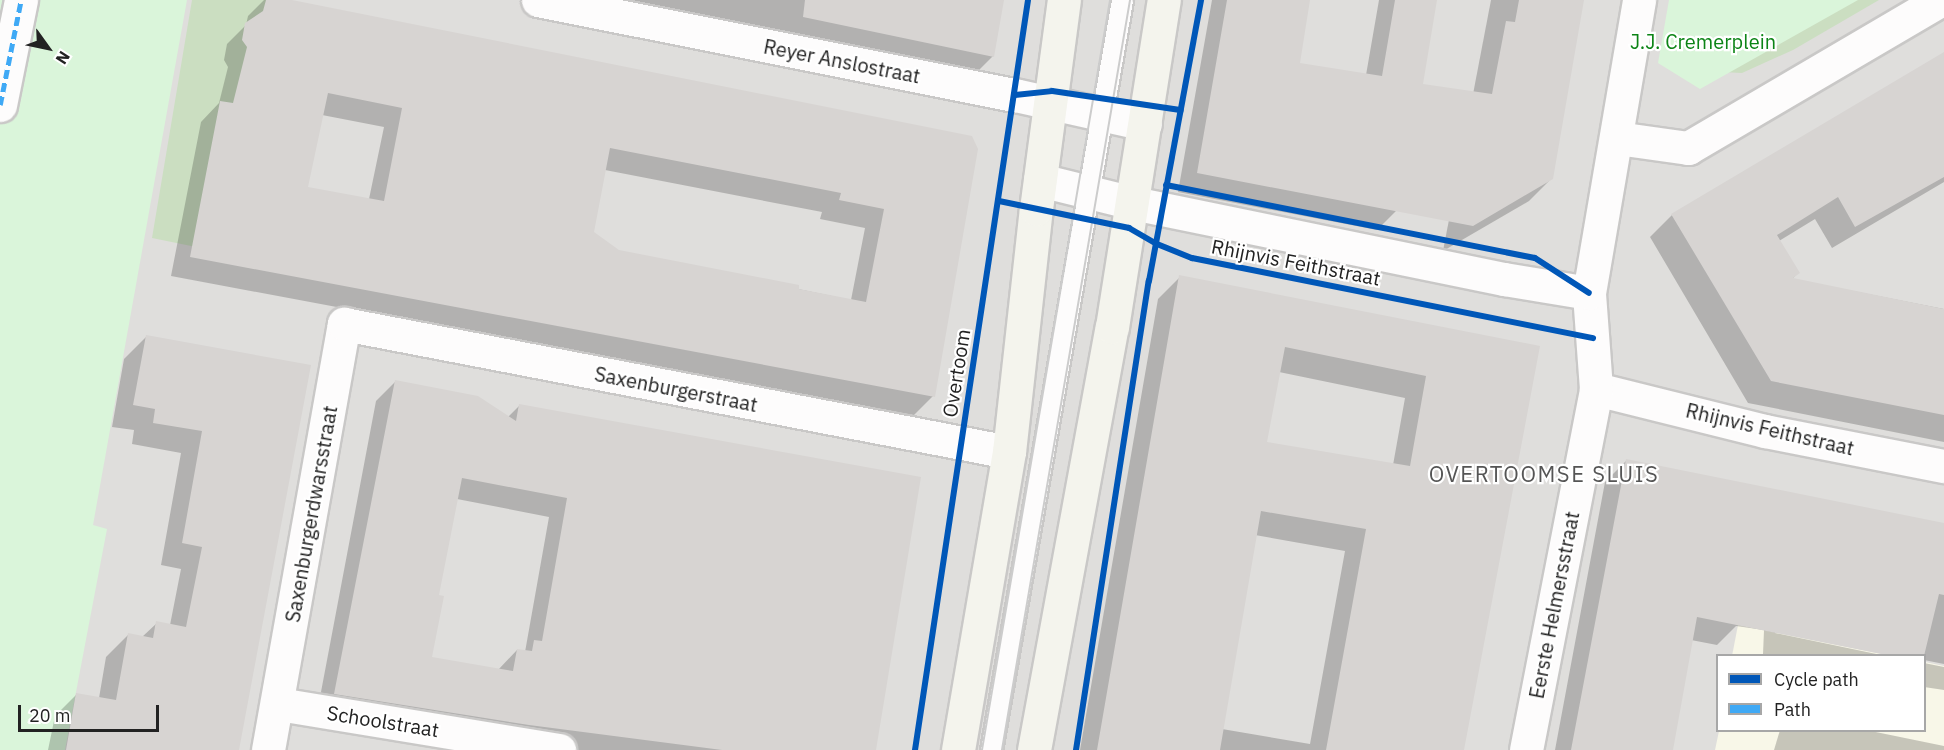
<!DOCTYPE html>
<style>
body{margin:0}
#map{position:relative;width:1944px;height:750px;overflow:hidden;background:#f0eeeb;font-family:"IBM Plex Sans",sans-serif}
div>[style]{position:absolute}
.residential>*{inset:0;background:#dfdedc}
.education>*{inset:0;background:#f8f7e8}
.forest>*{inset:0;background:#cbdec1}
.park>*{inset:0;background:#daf5da}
.shadow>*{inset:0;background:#0003}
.building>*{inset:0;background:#d7d4d2}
.roads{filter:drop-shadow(2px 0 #c9c8c7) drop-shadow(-2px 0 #c9c8c7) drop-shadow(0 2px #c9c8c7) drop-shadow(0 -2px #c9c8c7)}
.lane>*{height:21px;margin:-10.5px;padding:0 10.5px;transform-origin:10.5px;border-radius:10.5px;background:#fdfcfc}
.street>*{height:33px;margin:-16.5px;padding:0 16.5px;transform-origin:16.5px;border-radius:16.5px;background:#fdfcfc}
.secondary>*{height:33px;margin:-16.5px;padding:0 16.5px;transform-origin:16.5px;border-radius:16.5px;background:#f4f4ed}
.tram>*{height:1.5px;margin:-0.75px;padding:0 0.75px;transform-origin:0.75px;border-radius:0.75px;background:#ccc}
.quiet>*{height:4.5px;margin-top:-2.25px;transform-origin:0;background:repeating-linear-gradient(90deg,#3fa9f5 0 9px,transparent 0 13.5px)}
.cycleway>*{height:6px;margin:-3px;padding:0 3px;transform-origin:3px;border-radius:3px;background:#0057b8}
span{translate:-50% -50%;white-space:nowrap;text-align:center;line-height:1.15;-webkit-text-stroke:4.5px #fff;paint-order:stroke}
.park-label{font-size:20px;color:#0c8416}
.street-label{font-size:20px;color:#222}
.quarter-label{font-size:22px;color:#555;letter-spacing:1.5px}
.legend{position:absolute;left:1716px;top:654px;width:210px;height:78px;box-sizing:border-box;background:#fff;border:2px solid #a7a7a7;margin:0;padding:8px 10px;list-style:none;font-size:18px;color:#222}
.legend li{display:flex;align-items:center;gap:12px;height:30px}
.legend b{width:30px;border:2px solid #a7a7a7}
.north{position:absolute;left:18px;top:18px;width:60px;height:60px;-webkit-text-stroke:4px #fff;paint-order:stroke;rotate:123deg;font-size:16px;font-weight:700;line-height:24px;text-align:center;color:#222}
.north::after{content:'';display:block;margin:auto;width:21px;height:27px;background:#222;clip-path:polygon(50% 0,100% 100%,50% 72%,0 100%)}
.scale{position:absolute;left:18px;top:705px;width:141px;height:27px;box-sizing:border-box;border:3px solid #222;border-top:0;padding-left:8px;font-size:18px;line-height:21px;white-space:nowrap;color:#222;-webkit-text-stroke:4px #fff;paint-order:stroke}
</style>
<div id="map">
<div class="residential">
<div style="clip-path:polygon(evenodd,172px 0,1944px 0,1944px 750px,34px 750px,172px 0,1718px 656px,1924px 656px,1924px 730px,1718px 730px,1718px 656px)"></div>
</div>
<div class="education">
<div style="clip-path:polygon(1738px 625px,1893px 656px,1732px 656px)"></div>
<div style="clip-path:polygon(1925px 662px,1944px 666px,1944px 750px,1715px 750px,1719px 731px,1924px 730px)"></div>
</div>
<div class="forest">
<div style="clip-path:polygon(192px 0,279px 0,206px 249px,152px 238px)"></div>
<div style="clip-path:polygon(1710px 0,1879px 0,1793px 50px,1742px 73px,1721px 72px)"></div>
</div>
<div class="park">
<div style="clip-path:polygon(0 0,187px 0,93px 525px,107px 529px,65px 750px,0 750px)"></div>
<div style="clip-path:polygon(1669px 0,1858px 0,1700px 89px,1658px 63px)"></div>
</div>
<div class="shadow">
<div style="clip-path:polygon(evenodd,264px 0,284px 0,971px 137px,933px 396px,914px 415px,171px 276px,201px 122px,219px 103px,228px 67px,224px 60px,227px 44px,246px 25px,248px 16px,264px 0,322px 115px,384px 127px,369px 199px,306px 188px,322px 115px,264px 0,605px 170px,822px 212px,820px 219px,865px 228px,851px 300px,619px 252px,593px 233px,605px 170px)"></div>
<div style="clip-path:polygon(607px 0,1002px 0,993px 56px,974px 75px)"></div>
<div style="clip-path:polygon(1212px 0,1309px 0,1299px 64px,1366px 75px,1379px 0,1435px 0,1397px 210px,1377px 230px,1178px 192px)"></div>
<div style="clip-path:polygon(1491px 0,1583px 0,1552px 178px,1529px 201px,1443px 251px)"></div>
<div style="clip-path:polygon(1944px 54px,1944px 182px,1832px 248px,1815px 219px,1779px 241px,1798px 273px,1792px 279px,1944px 309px,1944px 442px,1748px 403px,1650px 237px,1672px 215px)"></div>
<div style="clip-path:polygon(evenodd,1180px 277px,1538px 347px,1463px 750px,1080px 750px,1158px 299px,1180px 277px,1279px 372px,1405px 398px,1393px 465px,1265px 443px,1279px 372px,1180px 277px,1255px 535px,1345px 551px,1310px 744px,1222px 729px,1255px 535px)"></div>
<div style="clip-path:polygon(146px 337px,309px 367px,237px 750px,48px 750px,55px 716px,77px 694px,99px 698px,106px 657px,128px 635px,142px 637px,157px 623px,170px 625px,181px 569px,161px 565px,181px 453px,132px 444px,134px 430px,112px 427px,124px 359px)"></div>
<div style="clip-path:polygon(evenodd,395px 382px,508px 417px,520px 405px,875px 750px,543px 750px,317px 713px,376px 401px,395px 382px,457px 499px,549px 517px,525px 652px,517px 650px,498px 670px,430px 659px,437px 597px,457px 499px)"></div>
<div style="clip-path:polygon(1626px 461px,1944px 524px,1944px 664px,1924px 660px,1924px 656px,1901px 656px,1776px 631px,1775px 633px,1886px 656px,1769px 656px,1763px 654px,1764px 630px,1736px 626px,1717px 645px,1691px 640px,1671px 750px,1555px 750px,1605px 482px)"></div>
<div style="clip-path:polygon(1924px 663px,1944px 667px,1944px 690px,1924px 687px)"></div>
<div style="clip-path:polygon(1780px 730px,1866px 730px,1944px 746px,1944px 750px,1774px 750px)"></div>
</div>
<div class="building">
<div style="clip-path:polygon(evenodd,266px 0,292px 0,972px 136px,978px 149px,935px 397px,190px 257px,220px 101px,233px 103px,247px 47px,242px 40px,245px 23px,263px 11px,266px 0,328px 93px,402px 108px,384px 201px,308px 187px,328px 93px,266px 0,610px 148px,841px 193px,839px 200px,884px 209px,866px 302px,799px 289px,799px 285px,619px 250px,594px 232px,610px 148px)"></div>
<div style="clip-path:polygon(805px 0,1004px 0,994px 57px,803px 17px)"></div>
<div style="clip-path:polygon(1227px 0,1310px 0,1300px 63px,1382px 76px,1395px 0,1437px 0,1423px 84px,1492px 94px,1506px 21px,1515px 22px,1519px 0,1584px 0,1553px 179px,1473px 226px,1197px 173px)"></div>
<div style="clip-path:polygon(1944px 52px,1944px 177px,1855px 227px,1838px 197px,1777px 235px,1800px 273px,1793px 278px,1944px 309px,1944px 415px,1771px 381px,1671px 214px)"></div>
<div style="clip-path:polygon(evenodd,1179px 275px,1540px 346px,1464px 750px,1326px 750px,1366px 529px,1261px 511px,1220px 750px,1097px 750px,1179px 275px,1285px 347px,1426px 376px,1410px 466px,1267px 442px,1285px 347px)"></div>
<div style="clip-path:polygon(146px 335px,311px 365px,239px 750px,66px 750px,76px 693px,116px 700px,128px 633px,153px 638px,156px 621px,186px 627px,202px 547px,182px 543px,202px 431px,153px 423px,155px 409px,133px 405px)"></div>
<div style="clip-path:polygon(evenodd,395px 380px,478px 396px,516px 421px,519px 404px,921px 477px,876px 750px,722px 750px,529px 725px,334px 694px,395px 380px,462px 478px,567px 498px,542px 641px,534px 640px,532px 651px,517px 649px,513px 671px,432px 657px,444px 596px,439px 595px,462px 478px)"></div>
<div style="clip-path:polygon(1626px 459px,1944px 523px,1944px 595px,1939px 594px,1924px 656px,1891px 656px,1697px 617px,1673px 750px,1571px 750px)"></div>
</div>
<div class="roads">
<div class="lane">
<div style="left:991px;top:750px;width:761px;rotate:-80.09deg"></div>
</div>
<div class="street">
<div style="left:538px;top:0;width:486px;rotate:11.3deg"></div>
<div style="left:1015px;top:95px;width:133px;rotate:12.6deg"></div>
<div style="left:0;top:105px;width:107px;rotate:-78.7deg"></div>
<div style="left:1617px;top:138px;width:72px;rotate:8deg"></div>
<div style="left:1688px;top:148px;width:292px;rotate:-30.4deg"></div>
<div style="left:1040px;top:180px;width:96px;rotate:13.9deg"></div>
<div style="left:1133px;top:203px;width:379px;rotate:11.6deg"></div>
<div style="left:1504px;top:279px;width:86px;rotate:9.4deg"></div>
<div style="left:1596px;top:389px;width:174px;rotate:14deg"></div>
<div style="left:1765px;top:431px;width:182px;rotate:11.1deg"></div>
<div style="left:278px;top:704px;width:285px;rotate:9.3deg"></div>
<div style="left:268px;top:750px;width:433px;rotate:-79.9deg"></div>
<div style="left:344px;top:324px;width:677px;rotate:10.9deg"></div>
<div style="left:1526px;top:750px;width:368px;rotate:-79deg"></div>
<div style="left:1596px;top:389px;width:96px;rotate:-94.2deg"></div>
<div style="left:1589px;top:293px;width:297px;rotate:-80.3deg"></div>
</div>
<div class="secondary">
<div style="left:958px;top:750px;width:302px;rotate:-80.3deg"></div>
<div style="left:1009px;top:452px;width:244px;rotate:-83.7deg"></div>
<div style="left:1036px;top:209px;width:211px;rotate:-82.4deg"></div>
<div style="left:1034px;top:750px;width:430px;rotate:-79.6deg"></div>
<div style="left:1112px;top:327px;width:331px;rotate:-81deg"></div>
</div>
</div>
<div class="tram">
<div style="left:982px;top:750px;width:761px;rotate:-80.31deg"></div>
<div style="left:1002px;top:750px;width:761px;rotate:-80.31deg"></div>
</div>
<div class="quiet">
<div style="left:0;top:105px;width:107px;rotate:-78.7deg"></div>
</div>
<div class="cycleway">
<div style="left:1015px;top:95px;width:37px;rotate:-6deg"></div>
<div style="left:1052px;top:91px;width:130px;rotate:8.4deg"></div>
<div style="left:1166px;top:185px;width:376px;rotate:11.2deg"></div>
<div style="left:1535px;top:258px;width:64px;rotate:32.9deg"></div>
<div style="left:999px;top:201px;width:133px;rotate:11.7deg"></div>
<div style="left:1129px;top:228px;width:32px;rotate:30deg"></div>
<div style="left:1157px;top:244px;width:38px;rotate:22deg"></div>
<div style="left:1192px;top:258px;width:409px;rotate:11.3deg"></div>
<div style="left:915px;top:750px;width:758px;rotate:-81.43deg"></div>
<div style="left:1076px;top:750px;width:475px;rotate:-81.2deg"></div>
<div style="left:1149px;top:281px;width:286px;rotate:-79.5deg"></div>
</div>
<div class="park-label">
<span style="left:1703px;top:41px">J.J. Cremerplein</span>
</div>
<div class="street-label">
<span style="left:842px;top:61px;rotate:11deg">Reyer Anslostraat</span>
<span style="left:1296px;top:262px;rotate:11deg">Rhijnvis Feithstraat</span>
<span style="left:956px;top:373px;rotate:-81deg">Overtoom</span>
<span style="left:676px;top:389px;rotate:11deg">Saxenburgerstraat</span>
<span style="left:1770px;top:429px;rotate:13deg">Rhijnvis Feithstraat</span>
<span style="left:311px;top:514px;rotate:-80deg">Saxenburgerdwarsstraat</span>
<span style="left:1554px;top:605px;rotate:-79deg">Eerste Helmersstraat</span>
<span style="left:383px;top:721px;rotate:9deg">Schoolstraat</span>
</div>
<div class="quarter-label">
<span style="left:1544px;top:474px">OVERTOOMSE SLUIS</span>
</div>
<ul class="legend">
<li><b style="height:8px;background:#0057b8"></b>Cycle path</li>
<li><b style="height:8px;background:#3fa9f5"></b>Path</li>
</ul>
<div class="north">N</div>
<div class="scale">20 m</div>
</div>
